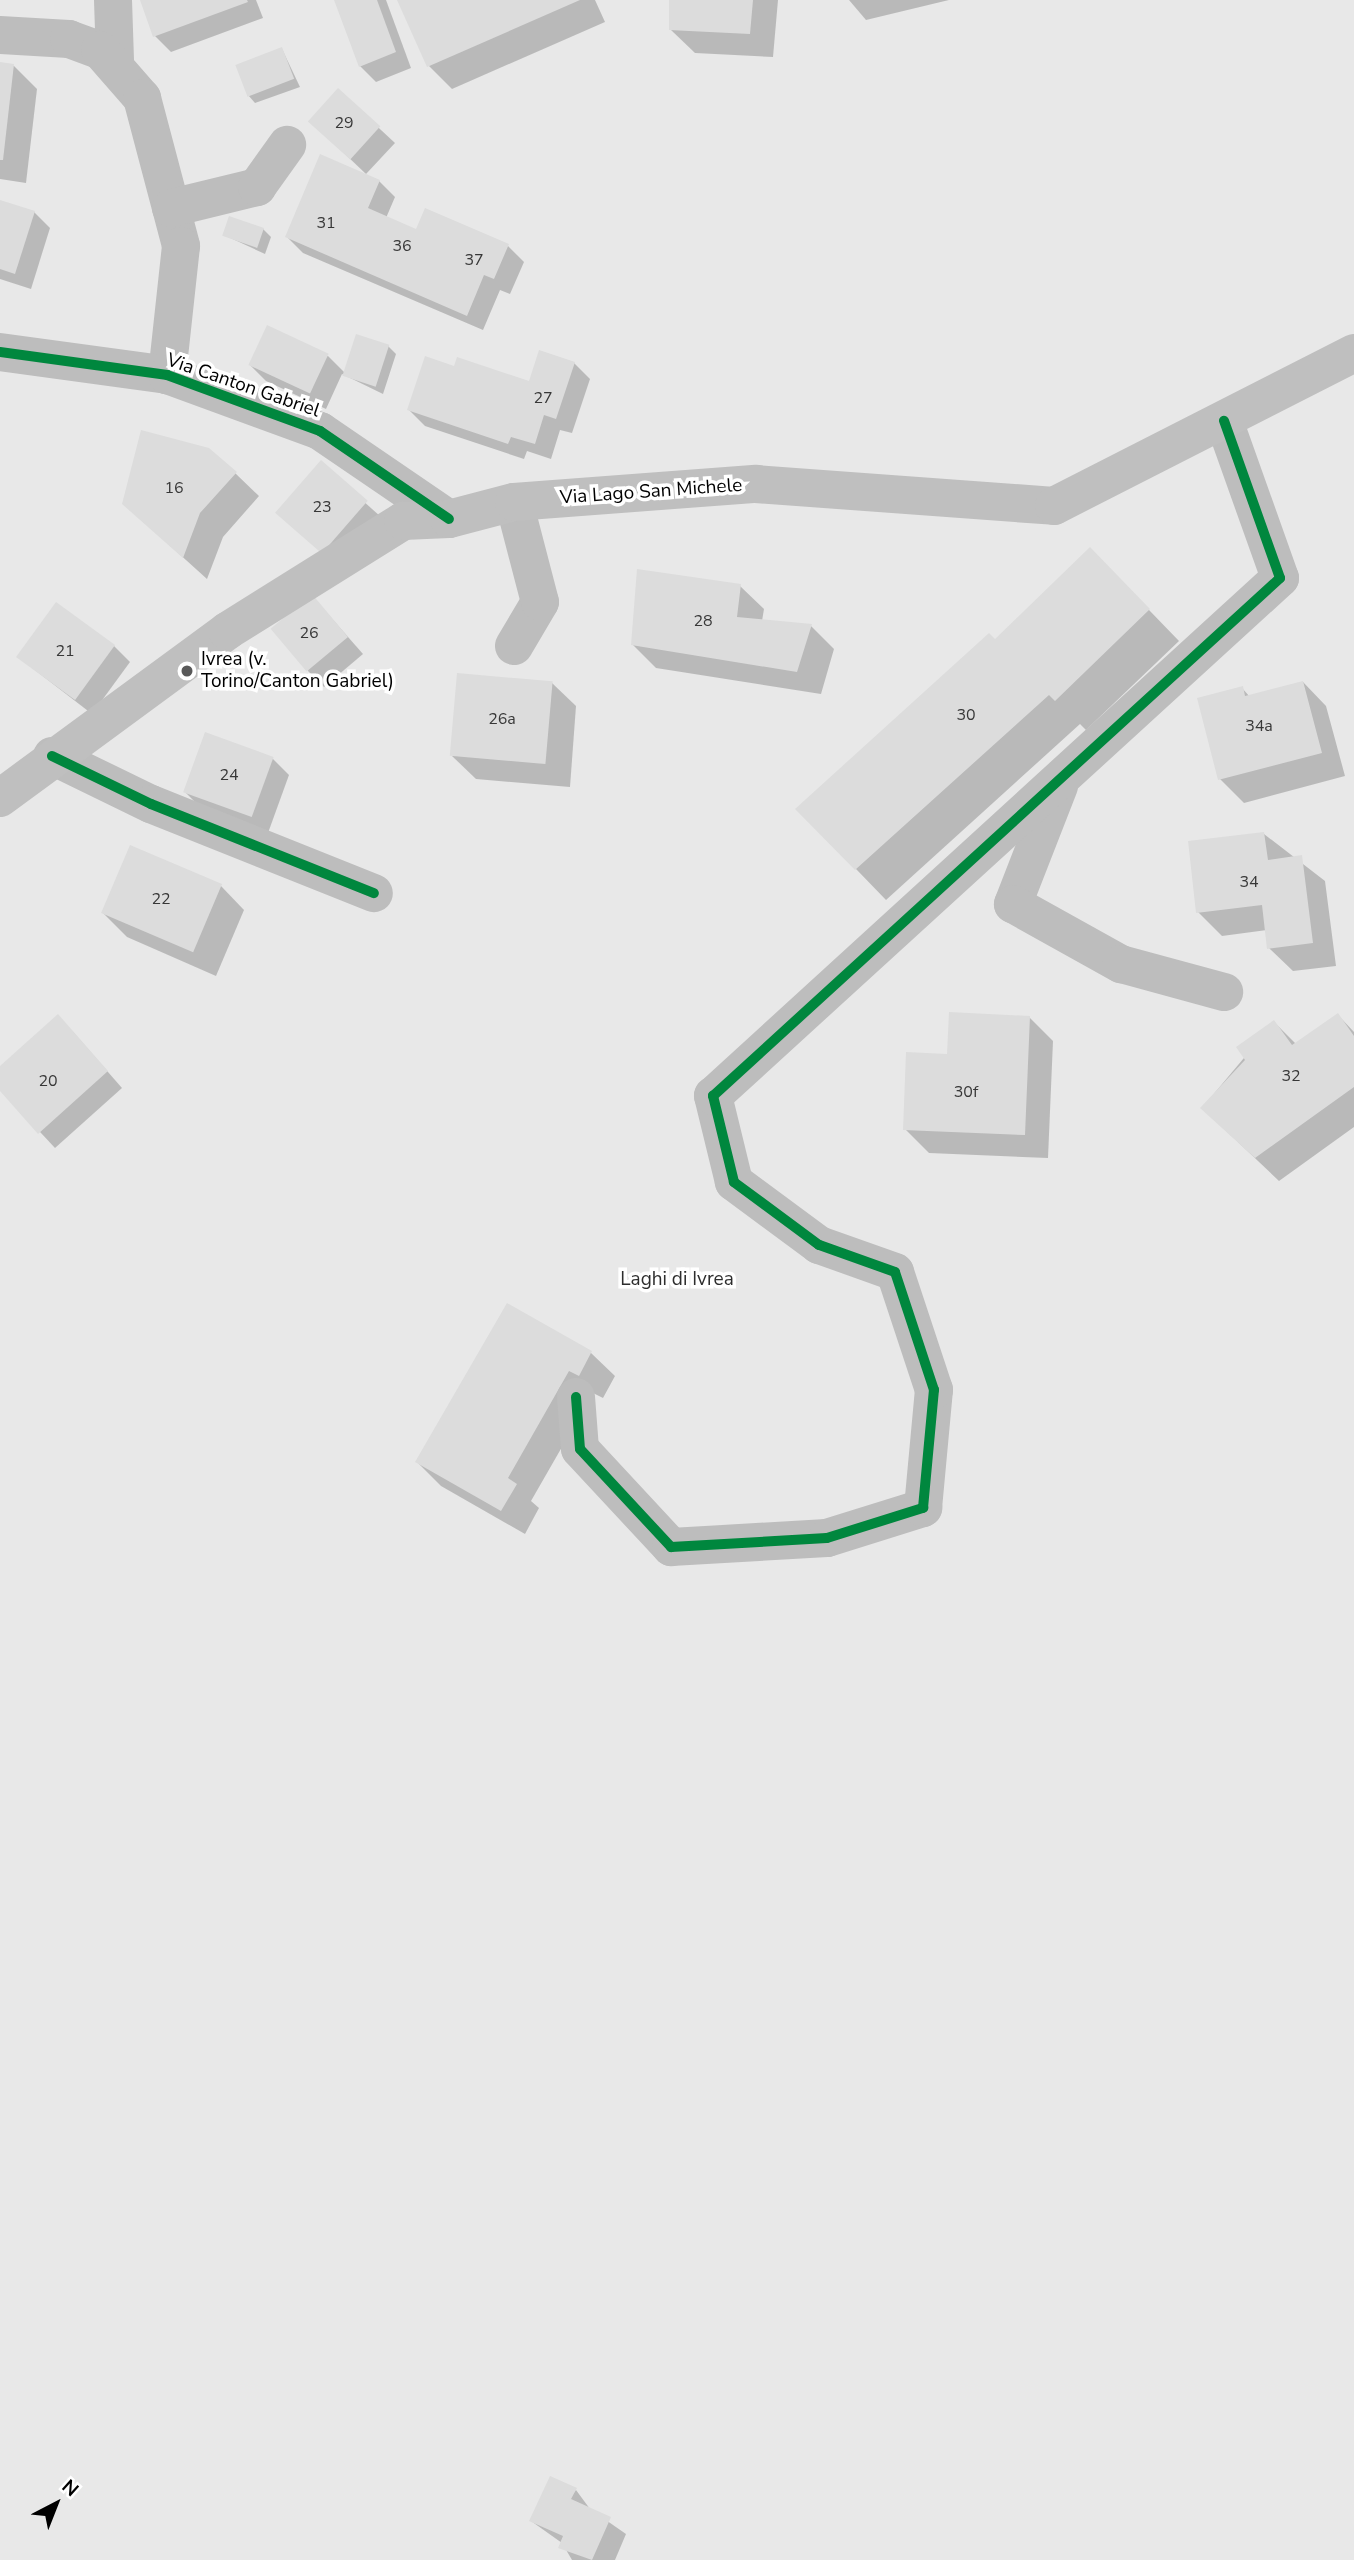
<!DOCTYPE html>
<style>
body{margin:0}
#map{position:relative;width:1354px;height:2560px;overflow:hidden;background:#fff;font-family:"Nunito Sans",sans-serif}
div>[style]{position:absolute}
.green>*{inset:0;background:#e8e8e8;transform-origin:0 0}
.shadow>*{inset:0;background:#0003;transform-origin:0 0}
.building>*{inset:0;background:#dcdcdc;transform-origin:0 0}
.street>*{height:38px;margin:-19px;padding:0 19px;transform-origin:19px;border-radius:19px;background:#bdbdbd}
.secondary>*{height:38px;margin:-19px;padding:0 19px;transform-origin:19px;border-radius:19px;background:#bfbfbf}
.cycleway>*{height:10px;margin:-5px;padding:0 5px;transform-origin:5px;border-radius:5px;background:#00873e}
.dots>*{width:19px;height:19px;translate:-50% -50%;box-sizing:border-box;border:4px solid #fff;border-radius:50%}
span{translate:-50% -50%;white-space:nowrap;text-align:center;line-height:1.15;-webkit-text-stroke:7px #fff;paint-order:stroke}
.number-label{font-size:16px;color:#373737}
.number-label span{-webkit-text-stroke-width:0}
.street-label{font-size:19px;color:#000}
.poi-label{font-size:19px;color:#000}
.left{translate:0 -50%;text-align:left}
.park-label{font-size:19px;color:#2d2d2d}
.north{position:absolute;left:21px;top:2469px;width:70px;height:70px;-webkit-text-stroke:5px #fff;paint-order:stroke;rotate:42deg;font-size:19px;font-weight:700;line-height:28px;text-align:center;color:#000}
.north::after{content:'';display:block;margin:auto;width:24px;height:32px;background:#000;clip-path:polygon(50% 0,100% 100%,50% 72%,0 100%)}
</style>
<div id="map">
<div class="green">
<div style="left:0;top:0;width:1354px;height:2560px"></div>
</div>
<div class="shadow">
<div style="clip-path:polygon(142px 0,256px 0,263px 18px,171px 52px,155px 36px)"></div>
<div style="clip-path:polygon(336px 0,386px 0,411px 68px,376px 82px,360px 66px)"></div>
<div style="clip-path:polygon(399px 0,595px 0,605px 22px,452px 89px,429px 66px)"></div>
<div style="clip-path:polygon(671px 0,778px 0,773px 57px,695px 53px,671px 30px)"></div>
<div style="clip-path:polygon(849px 0,949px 0,866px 20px)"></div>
<div style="clip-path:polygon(282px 49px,300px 87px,255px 103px,248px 95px)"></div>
<div style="clip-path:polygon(0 64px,14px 66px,37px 89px,26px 183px,0 179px)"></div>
<div style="clip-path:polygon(338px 90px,395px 143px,366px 174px,326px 136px)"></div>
<div style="clip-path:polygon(379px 181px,395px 197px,386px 218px,417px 231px,508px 246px,524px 262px,510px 294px,500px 290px,483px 330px,303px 253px,287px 237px)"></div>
<div style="clip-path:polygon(0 202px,34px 212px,50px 228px,31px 289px,0 279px)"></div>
<div style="clip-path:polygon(263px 229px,271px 237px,265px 254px,224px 235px)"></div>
<div style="clip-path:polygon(388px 346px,396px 354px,383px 394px,342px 374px,326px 409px,266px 381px,250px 365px,328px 356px,345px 373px)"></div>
<div style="clip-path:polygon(574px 363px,590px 379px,572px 433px,560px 430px,551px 459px,527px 451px,524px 459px,425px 426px,409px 410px,455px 368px,530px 384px)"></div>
<div style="left:321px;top:463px;width:83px;height:66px;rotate:42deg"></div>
<div style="clip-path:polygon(235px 473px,259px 496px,223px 537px,207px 579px,124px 504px)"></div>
<div style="clip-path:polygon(1120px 580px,1179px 641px,1086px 730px,1080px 724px,886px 900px,798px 809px,995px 641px)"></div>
<div style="clip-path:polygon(740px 586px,764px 609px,762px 621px,811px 626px,834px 649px,821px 694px,656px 668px,632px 644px)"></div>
<div style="clip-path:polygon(312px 596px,363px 654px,324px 687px,308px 671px)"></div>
<div style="clip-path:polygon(114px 646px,130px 662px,92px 714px,18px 657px)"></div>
<div style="clip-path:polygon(1303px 682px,1326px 706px,1345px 776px,1244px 803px,1220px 779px,1242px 688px,1250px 697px)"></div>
<div style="clip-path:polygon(552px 683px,576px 706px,570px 787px,476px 779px,452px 756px)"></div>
<div style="clip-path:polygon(206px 734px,273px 759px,289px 775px,268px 833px,201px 808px,185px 792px)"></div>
<div style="clip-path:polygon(1264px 834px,1325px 881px,1336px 966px,1293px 971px,1269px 948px,1267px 930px,1222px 936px,1198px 912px)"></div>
<div style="clip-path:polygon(221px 886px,244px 910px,216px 976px,127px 937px,103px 913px)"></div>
<div style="clip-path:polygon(1338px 1015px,1354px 1032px,1354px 1127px,1279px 1181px,1202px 1108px,1274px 1022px,1296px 1044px)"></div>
<div style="clip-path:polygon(1029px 1017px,1053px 1041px,1048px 1158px,929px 1153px,905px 1129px,949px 1055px)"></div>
<div style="clip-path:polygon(73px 1032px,122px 1088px,55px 1148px,0 1089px,0 1068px)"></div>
<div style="clip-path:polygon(508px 1305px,591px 1353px,615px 1376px,603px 1398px,593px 1393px,531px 1501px,539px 1508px,525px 1534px,441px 1486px,417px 1462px)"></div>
<div style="clip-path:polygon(576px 2490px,590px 2509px,626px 2534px,615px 2560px,572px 2560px,562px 2543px,531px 2521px)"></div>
</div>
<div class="building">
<div style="clip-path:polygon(140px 0,247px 0,248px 2px,153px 37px)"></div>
<div style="clip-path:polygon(334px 0,377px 0,396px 52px,359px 67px)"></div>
<div style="clip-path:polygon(397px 0,580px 0,427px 67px)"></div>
<div style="clip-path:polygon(669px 0,753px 0,750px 34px,669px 30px)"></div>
<div style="left:282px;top:47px;width:34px;height:50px;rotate:69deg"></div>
<div style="clip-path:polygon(0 62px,14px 64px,3px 160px,0 160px)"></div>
<div style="left:338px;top:88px;width:57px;height:45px;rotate:42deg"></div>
<div style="clip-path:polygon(320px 154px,380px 180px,368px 208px,416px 229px,425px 208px,509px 244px,494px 279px,484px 275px,467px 316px,285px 237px)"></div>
<div style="clip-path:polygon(0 200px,35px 211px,15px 274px,0 269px)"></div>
<div style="left:229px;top:216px;width:37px;height:21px;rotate:19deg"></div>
<div style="left:267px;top:325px;width:68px;height:44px;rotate:25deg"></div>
<div style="left:356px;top:334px;width:35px;height:44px;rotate:18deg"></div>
<div style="clip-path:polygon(539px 350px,575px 362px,556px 419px,544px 415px,535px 444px,511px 437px,508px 444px,407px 410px,425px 356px,454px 366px,457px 357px,529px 381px)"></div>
<div style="clip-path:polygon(141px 430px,209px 448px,237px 472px,200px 513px,183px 558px,122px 504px)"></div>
<div style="left:321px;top:460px;width:62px;height:70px;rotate:41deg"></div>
<div style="clip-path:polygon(1090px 547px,1150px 609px,1055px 701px,1049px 695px,855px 870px,795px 809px,989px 633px,995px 639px)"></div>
<div style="clip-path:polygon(637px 569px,741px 584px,737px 617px,812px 624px,797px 672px,631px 645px)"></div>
<div style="left:312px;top:594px;width:56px;height:54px;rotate:50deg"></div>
<div style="left:56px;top:602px;width:73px;height:68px;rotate:36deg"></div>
<div style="left:457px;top:673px;width:96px;height:83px;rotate:5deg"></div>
<div style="clip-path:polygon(1303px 681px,1322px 753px,1218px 780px,1197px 698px,1243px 686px,1245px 696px)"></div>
<div style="left:205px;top:732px;width:73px;height:64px;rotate:20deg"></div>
<div style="clip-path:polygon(1264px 832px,1268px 860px,1302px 855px,1313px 943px,1267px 949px,1262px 905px,1196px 913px,1188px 841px)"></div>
<div style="left:130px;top:845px;width:100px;height:74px;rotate:23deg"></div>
<div style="clip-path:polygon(949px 1012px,1030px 1016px,1025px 1135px,903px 1130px,906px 1052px,947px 1054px)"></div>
<div style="clip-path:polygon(1338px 1013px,1354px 1036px,1354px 1087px,1255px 1158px,1200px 1108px,1245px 1060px,1236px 1047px,1274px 1020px,1292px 1045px)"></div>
<div style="clip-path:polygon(58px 1014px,108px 1071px,38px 1134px,0 1091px,0 1066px)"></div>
<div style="clip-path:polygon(507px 1303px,592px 1351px,579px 1376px,569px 1371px,508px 1478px,517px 1484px,501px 1511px,415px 1462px)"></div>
<div style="clip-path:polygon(550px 2476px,577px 2488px,571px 2499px,611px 2517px,592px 2560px,558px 2548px,563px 2536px,529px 2521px)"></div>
</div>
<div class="street">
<div style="left:113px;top:0;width:61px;rotate:88.1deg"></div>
<div style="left:0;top:35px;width:69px;rotate:3.3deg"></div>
<div style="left:69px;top:39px;width:33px;rotate:20deg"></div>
<div style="left:100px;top:50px;width:64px;rotate:48.8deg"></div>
<div style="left:142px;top:98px;width:153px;rotate:75.2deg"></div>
<div style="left:181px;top:246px;width:130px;rotate:96.2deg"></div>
<div style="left:171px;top:208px;width:89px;rotate:-13.7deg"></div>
<div style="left:257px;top:187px;width:52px;rotate:-54.5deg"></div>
<div style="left:0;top:352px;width:169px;rotate:7.8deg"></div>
<div style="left:167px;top:375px;width:163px;rotate:20.1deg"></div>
<div style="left:320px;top:431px;width:156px;rotate:34.3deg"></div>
<div style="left:514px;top:646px;width:51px;rotate:-59.4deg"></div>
<div style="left:540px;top:602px;width:103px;rotate:-104.6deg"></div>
<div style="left:52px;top:756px;width:110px;rotate:25.9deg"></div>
<div style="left:151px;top:804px;width:240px;rotate:21.8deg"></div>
<div style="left:1059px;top:786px;width:127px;rotate:111.3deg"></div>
<div style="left:1013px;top:904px;width:124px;rotate:29.1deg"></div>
<div style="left:1121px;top:964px;width:107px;rotate:15.2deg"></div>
<div style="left:576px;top:1397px;width:52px;rotate:85.6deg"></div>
<div style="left:580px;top:1449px;width:134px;rotate:47.1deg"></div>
<div style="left:671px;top:1547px;width:156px;rotate:-3.3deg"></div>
<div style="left:827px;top:1538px;width:101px;rotate:-17.4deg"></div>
<div style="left:923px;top:1508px;width:119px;rotate:-84.7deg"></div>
<div style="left:934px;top:1390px;width:124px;rotate:-108.3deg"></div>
<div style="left:895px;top:1272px;width:81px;rotate:-160.4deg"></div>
<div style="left:819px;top:1245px;width:106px;rotate:-143.5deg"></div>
<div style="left:734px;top:1182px;width:89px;rotate:-103.7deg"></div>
<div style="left:713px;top:1096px;width:768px;rotate:-42.41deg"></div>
<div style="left:1280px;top:578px;width:167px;rotate:-109.6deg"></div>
</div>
<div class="secondary">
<div style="left:0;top:798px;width:282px;rotate:-36.3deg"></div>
<div style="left:227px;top:631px;width:208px;rotate:-32deg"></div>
<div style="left:403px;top:521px;width:46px;rotate:-2.5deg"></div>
<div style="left:449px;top:519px;width:67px;rotate:-14.7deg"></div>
<div style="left:514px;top:502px;width:243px;rotate:-4.3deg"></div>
<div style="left:756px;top:484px;width:299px;rotate:4.2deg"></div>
<div style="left:1054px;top:506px;width:337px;rotate:-27deg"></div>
</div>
<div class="cycleway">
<div style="left:0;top:352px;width:169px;rotate:7.8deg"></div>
<div style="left:167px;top:375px;width:163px;rotate:20.1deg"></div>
<div style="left:320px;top:431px;width:156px;rotate:34.3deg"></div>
<div style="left:52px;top:756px;width:110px;rotate:25.9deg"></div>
<div style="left:151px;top:804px;width:240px;rotate:21.8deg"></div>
<div style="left:576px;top:1397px;width:52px;rotate:85.6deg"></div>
<div style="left:580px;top:1449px;width:134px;rotate:47.1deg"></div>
<div style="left:671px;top:1547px;width:156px;rotate:-3.3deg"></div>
<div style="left:827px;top:1538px;width:101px;rotate:-17.4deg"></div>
<div style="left:923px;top:1508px;width:119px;rotate:-84.7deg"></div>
<div style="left:934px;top:1390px;width:124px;rotate:-108.3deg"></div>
<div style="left:895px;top:1272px;width:81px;rotate:-160.4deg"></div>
<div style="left:819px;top:1245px;width:106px;rotate:-143.5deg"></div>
<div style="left:734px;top:1182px;width:89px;rotate:-103.7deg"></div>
<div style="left:713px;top:1096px;width:768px;rotate:-42.41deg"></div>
<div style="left:1280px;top:578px;width:167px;rotate:-109.6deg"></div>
</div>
<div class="dots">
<div style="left:187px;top:671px;background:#595959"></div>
</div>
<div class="number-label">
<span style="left:344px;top:123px">29</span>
<span style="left:326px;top:223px">31</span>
<span style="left:402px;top:246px">36</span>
<span style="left:474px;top:260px">37</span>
<span style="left:543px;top:398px">27</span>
<span style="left:174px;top:488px">16</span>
<span style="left:322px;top:507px">23</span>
<span style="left:703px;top:621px">28</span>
<span style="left:309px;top:633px">26</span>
<span style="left:65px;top:651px">21</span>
<span style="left:966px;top:715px">30</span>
<span style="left:502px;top:719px">26a</span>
<span style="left:1259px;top:726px">34a</span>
<span style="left:229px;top:775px">24</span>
<span style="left:1249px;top:882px">34</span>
<span style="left:161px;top:899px">22</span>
<span style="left:1291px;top:1076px">32</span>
<span style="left:48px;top:1081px">20</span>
<span style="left:966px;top:1092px">30f</span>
</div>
<div class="street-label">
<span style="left:243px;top:386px;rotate:19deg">Via Canton Gabriel</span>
<span style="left:651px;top:492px;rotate:-4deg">Via Lago San Michele</span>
</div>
<div class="poi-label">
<span class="left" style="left:201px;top:671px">Ivrea (v.<br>Torino/Canton Gabriel)</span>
</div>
<div class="park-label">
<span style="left:677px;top:1280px">Laghi di Ivrea</span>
</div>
<div class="north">N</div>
</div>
